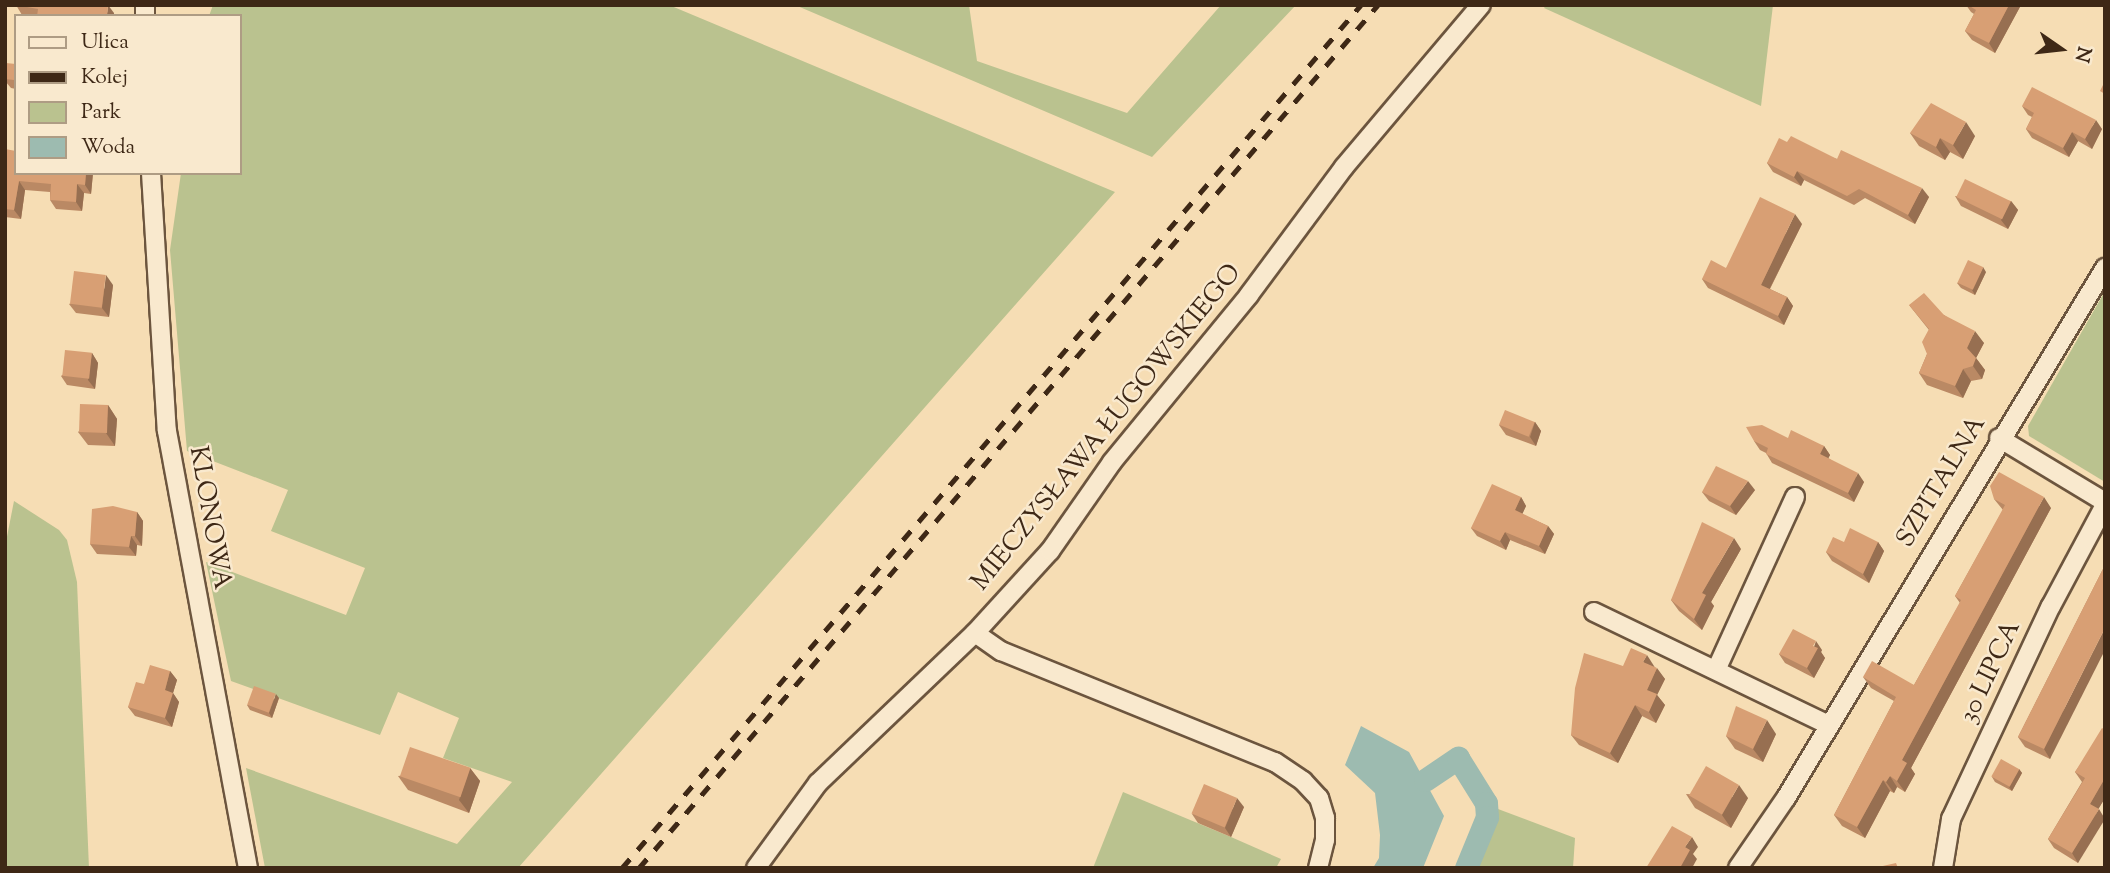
<!DOCTYPE html>
<meta charset="utf-8">
<style>
body{margin:0}
#map{position:relative;width:2110px;height:873px;overflow:hidden;background:#f6ddb4;font-family:"Sorts Mill Goudy",serif}
div>[style]{position:absolute}
.green>*{inset:0;background:#bac28f}
.water>*{inset:0;background:#9dbbb0}
.canal>*{height:23px;margin:-11.5px;padding:0 11.5px;transform-origin:11.5px;border-radius:11.5px;background:#9dbbb0}
.roads{filter:drop-shadow(2px 0 #6c553e) drop-shadow(-2px 0 #6c553e) drop-shadow(0 2px #6c553e) drop-shadow(0 -2px #6c553e)}
.minor>*{height:18px;margin:-9px;padding:0 9px;transform-origin:9px;border-radius:9px;background:#f9e9ce}
.rail>*{height:5px;margin-top:-2.5px;transform-origin:0;background:repeating-linear-gradient(90deg,#3e2816 0 12px,transparent 0 24px)}
.wall>*{inset:0;background:#ba8964}
.shaded-wall>*{inset:0;background:#976f51}
.building>*{inset:0;background:#d89f74;transform-origin:0 0}
span{translate:-50% -50%;white-space:nowrap;text-align:center;line-height:1.15;-webkit-text-stroke:5px #f9e9ce;paint-order:stroke}
.street-label{font-size:26px;color:#3e2816}
.frame{position:absolute;inset:0;border:7px solid #3e2816;pointer-events:none}
.legend{position:absolute;left:14px;top:14px;width:228px;height:161px;box-sizing:border-box;background:#f9e9ce;border:2px solid #ae9c84;margin:0;padding:9px 12px;list-style:none;font-size:21px;color:#3e2816}
.legend li{display:flex;align-items:center;gap:14px;height:35px}
.legend b{width:35px;border:2px solid #ae9c84}
.north{position:absolute;left:2026px;top:14px;width:70px;height:70px;-webkit-text-stroke:5px #f9e9ce;paint-order:stroke;rotate:104deg;font-size:19px;font-weight:700;line-height:28px;text-align:center;color:#3e2816}
.north::after{content:'';display:block;margin:auto;width:24px;height:32px;background:#3e2816;clip-path:polygon(50% 0,100% 100%,50% 72%,0 100%)}
</style>
<div id="map">
<div class="green">
<div style="clip-path:polygon(213px 5px,669px 5px,1115px 192px,518px 868px,265px 868px,246px 768px,457px 844px,512px 782px,443px 758px,459px 718px,398px 692px,380px 735px,231px 681px,206px 562px,346px 615px,365px 568px,271px 531px,288px 490px,187px 451px,170px 250px,181px 173px,240px 173px,240px 16px,209px 16px)"></div>
<div style="clip-path:polygon(795px 5px,969px 5px,977px 61px,1127px 113px,1221px 5px,1296px 5px,1152px 157px)"></div>
<div style="clip-path:polygon(1546px 5px,1773px 5px,1761px 106px,1544px 8px)"></div>
<div style="clip-path:polygon(2105px 291px,2105px 482px,2029px 436px,2028px 426px)"></div>
<div style="clip-path:polygon(14px 501px,59px 530px,67px 540px,77px 582px,89px 868px,5px 868px,5px 547px)"></div>
<div style="clip-path:polygon(1123px 792px,1231px 837px,1281px 859px,1276px 868px,1093px 868px)"></div>
<div style="clip-path:polygon(1498px 809px,1575px 838px,1573px 868px,1476px 868px)"></div>
</div>
<div class="water">
<div style="clip-path:polygon(1361px 726px,1409px 752px,1444px 816px,1423px 868px,1373px 868px,1379px 858px,1380px 835px,1375px 793px,1345px 765px)"></div>
</div>
<div class="canal">
<div style="left:1425px;top:780px;width:40px;rotate:-34deg"></div>
<div style="left:1458px;top:758px;width:53px;rotate:58.1deg"></div>
<div style="left:1486px;top:803px;width:14px;rotate:86deg"></div>
<div style="left:1487px;top:817px;width:55px;rotate:112.4deg"></div>
</div>
<div class="roads">
<div class="minor">
<div style="left:145px;top:16px;width:11px;rotate:-90deg"></div>
<div style="left:151px;top:173px;width:258px;rotate:86.5deg"></div>
<div style="left:167px;top:431px;width:444px;rotate:79.5deg"></div>
<div style="left:1999px;top:438px;width:124px;rotate:31.1deg"></div>
<div style="left:1594px;top:612px;width:259px;rotate:25.7deg"></div>
<div style="left:975px;top:633px;width:32px;rotate:35deg"></div>
<div style="left:1001px;top:651px;width:296px;rotate:22.1deg"></div>
<div style="left:1275px;top:762px;width:34px;rotate:34deg"></div>
<div style="left:1303px;top:781px;width:23px;rotate:47deg"></div>
<div style="left:1319px;top:798px;width:21px;rotate:73deg"></div>
<div style="left:1325px;top:818px;width:22px;rotate:90deg"></div>
<div style="left:1325px;top:840px;width:29px;rotate:104deg"></div>
<div style="left:1717px;top:668px;width:188px;rotate:-65.5deg"></div>
<div style="left:756px;top:868px;width:105px;rotate:-53.9deg"></div>
<div style="left:818px;top:783px;width:217px;rotate:-43.7deg"></div>
<div style="left:975px;top:633px;width:111px;rotate:-47.6deg"></div>
<div style="left:1050px;top:551px;width:108px;rotate:-55.1deg"></div>
<div style="left:1112px;top:462px;width:216px;rotate:-50.6deg"></div>
<div style="left:1249px;top:295px;width:159px;rotate:-53.4deg"></div>
<div style="left:1344px;top:167px;width:212px;rotate:-49.8deg"></div>
<div style="left:1738px;top:868px;width:85px;rotate:-55.6deg"></div>
<div style="left:1786px;top:798px;width:619px;rotate:-58.96deg"></div>
<div style="left:1943px;top:868px;width:50px;rotate:-80.7deg"></div>
<div style="left:1951px;top:819px;width:235px;rotate:-64.9deg"></div>
<div style="left:2051px;top:606px;width:115px;rotate:-61.9deg"></div>
</div>
</div>
<div class="rail">
<div style="left:622px;top:868px;width:1136px;rotate:-49.43deg"></div>
<div style="left:639px;top:868px;width:1136px;rotate:-49.43deg"></div>
</div>
<div class="wall">
<div style="clip-path:polygon(16px 5px,114px 13px,114px 16px,29px 16px,22px 15px)"></div>
<div style="clip-path:polygon(1966px 5px,2021px 5px,1995px 53px,1972px 40px,1965px 31px,1974px 14px,1971px 12px)"></div>
<div style="clip-path:polygon(16px 64px,16px 89px,11px 88px,5px 81px,5px 70px)"></div>
<div style="clip-path:polygon(2022px 106px,2102px 129px,2092px 149px,2078px 141px,2069px 157px,2032px 138px,2026px 129px,2032px 117px,2028px 115px)"></div>
<div style="clip-path:polygon(1910px 133px,1975px 136px,1963px 159px,1950px 152px,1945px 160px,1919px 146px)"></div>
<div style="clip-path:polygon(1787px 142px,1837px 159px,1929px 197px,1915px 224px,1865px 198px,1854px 205px,1804px 180px,1801px 186px,1773px 172px,1767px 163px)"></div>
<div style="clip-path:polygon(5px 149px,16px 173px,93px 173px,91px 194px,84px 193px,82px 211px,56px 209px,50px 200px,50px 192px,25px 190px,21px 219px,5px 217px)"></div>
<div style="clip-path:polygon(1955px 196px,2011px 201px,2018px 210px,2008px 229px,1961px 206px)"></div>
<div style="clip-path:polygon(1802px 224px,1770px 289px,1787px 297px,1793px 306px,1784px 325px,1708px 288px,1702px 279px,1726px 268px)"></div>
<div style="clip-path:polygon(1986px 272px,1975px 295px,1961px 288px,1957px 283px)"></div>
<div style="clip-path:polygon(113px 285px,109px 317px,76px 313px,69px 304px)"></div>
<div style="clip-path:polygon(1909px 305px,1944px 315px,1984px 343px,1976px 358px,1985px 370px,1982px 379px,1971px 381px,1963px 398px,1927px 385px,1919px 373px,1927px 354px,1929px 330px)"></div>
<div style="clip-path:polygon(92px 353px,98px 363px,95px 389px,67px 385px,61px 376px)"></div>
<div style="clip-path:polygon(108px 405px,117px 419px,115px 446px,88px 445px,78px 432px)"></div>
<div style="clip-path:polygon(1535px 422px,1541px 431px,1536px 446px,1506px 435px,1499px 425px)"></div>
<div style="clip-path:polygon(1788px 438px,1824px 446px,1830px 455px,1828px 458px,1864px 482px,1854px 502px,1772px 463px,1766px 453px,1760px 450px,1754px 441px)"></div>
<div style="clip-path:polygon(1755px 490px,1736px 515px,1709px 501px,1702px 492px)"></div>
<div style="clip-path:polygon(1521px 497px,1526px 506px,1522px 514px,1548px 526px,1554px 534px,1545px 554px,1510px 540px,1506px 550px,1477px 536px,1471px 528px)"></div>
<div style="clip-path:polygon(1994px 499px,2051px 508px,1911px 768px,1915px 774px,1905px 792px,1897px 787px,1894px 793px,1890px 791px,1865px 838px,1842px 826px,1834px 815px,1894px 701px,1871px 688px,1863px 677px,1914px 685px,1960px 603px,1955px 596px,2003px 510px)"></div>
<div style="clip-path:polygon(137px 512px,143px 521px,142px 546px,137px 545px,136px 556px,97px 554px,90px 544px)"></div>
<div style="clip-path:polygon(1844px 542px,1878px 542px,1884px 551px,1869px 583px,1832px 561px,1826px 552px)"></div>
<div style="clip-path:polygon(1741px 549px,1711px 602px,1714px 606px,1702px 630px,1679px 611px,1671px 600px)"></div>
<div style="clip-path:polygon(2105px 565px,2050px 759px,2025px 747px,2018px 737px)"></div>
<div style="clip-path:polygon(1822px 650px,1821px 652px,1825px 658px,1814px 678px,1785px 663px,1779px 654px)"></div>
<div style="clip-path:polygon(1623px 666px,1654px 666px,1665px 679px,1657px 695px,1665px 705px,1656px 723px,1642px 716px,1618px 763px,1579px 745px,1571px 735px)"></div>
<div style="clip-path:polygon(170px 671px,177px 680px,173px 693px,179px 702px,172px 727px,135px 716px,128px 707px,144px 684px)"></div>
<div style="clip-path:polygon(279px 698px,272px 718px,250px 710px,247px 705px)"></div>
<div style="clip-path:polygon(2105px 730px,2105px 798px,2098px 809px,2078px 863px,2054px 848px,2048px 839px,2082px 782px,2075px 772px)"></div>
<div style="clip-path:polygon(1776px 734px,1763px 762px,1735px 749px,1726px 736px)"></div>
<div style="clip-path:polygon(470px 768px,480px 781px,469px 813px,408px 790px,398px 776px)"></div>
<div style="clip-path:polygon(2019px 769px,2022px 773px,2012px 791px,1995px 782px,1992px 777px)"></div>
<div style="clip-path:polygon(1686px 794px,1748px 798px,1731px 828px,1695px 808px)"></div>
<div style="clip-path:polygon(1244px 807px,1231px 837px,1198px 823px,1192px 814px)"></div>
</div>
<div class="shaded-wall">
<div style="clip-path:polygon(108px 5px,114px 13px,114px 16px,107px 16px)"></div>
<div style="clip-path:polygon(2009px 5px,2021px 5px,1995px 53px,1989px 43px)"></div>
<div style="clip-path:polygon(2096px 120px,2102px 129px,2092px 149px,2085px 139px)"></div>
<div style="clip-path:polygon(1966px 122px,1975px 136px,1963px 159px,1953px 145px)"></div>
<div style="clip-path:polygon(2072px 132px,2078px 141px,2069px 157px,2063px 148px)"></div>
<div style="clip-path:polygon(1940px 138px,1950px 152px,1945px 160px,1936px 147px)"></div>
<div style="clip-path:polygon(1797px 171px,1804px 180px,1801px 186px,1794px 177px)"></div>
<div style="clip-path:polygon(86px 173px,93px 173px,91px 194px,85px 185px)"></div>
<div style="clip-path:polygon(19px 181px,25px 190px,21px 219px,14px 210px)"></div>
<div style="clip-path:polygon(77px 184px,84px 193px,82px 211px,76px 202px)"></div>
<div style="clip-path:polygon(1922px 188px,1929px 197px,1915px 224px,1908px 215px)"></div>
<div style="clip-path:polygon(2011px 201px,2018px 210px,2008px 229px,2001px 220px)"></div>
<div style="clip-path:polygon(1795px 214px,1802px 224px,1767px 294px,1761px 285px)"></div>
<div style="clip-path:polygon(1983px 267px,1986px 272px,1975px 295px,1972px 290px)"></div>
<div style="clip-path:polygon(106px 275px,113px 285px,109px 317px,102px 308px)"></div>
<div style="clip-path:polygon(1787px 297px,1793px 306px,1784px 325px,1778px 316px)"></div>
<div style="clip-path:polygon(1975px 331px,1984px 343px,1976px 358px,1985px 370px,1982px 379px,1973px 366px,1967px 348px)"></div>
<div style="clip-path:polygon(92px 353px,98px 363px,95px 389px,88px 380px)"></div>
<div style="clip-path:polygon(1963px 369px,1971px 381px,1963px 398px,1955px 386px)"></div>
<div style="clip-path:polygon(108px 405px,117px 419px,115px 446px,106px 433px)"></div>
<div style="clip-path:polygon(1535px 422px,1541px 431px,1536px 446px,1530px 437px)"></div>
<div style="clip-path:polygon(1824px 446px,1830px 455px,1826px 463px,1820px 454px)"></div>
<div style="clip-path:polygon(1858px 473px,1864px 482px,1854px 502px,1848px 493px)"></div>
<div style="clip-path:polygon(1748px 481px,1755px 490px,1736px 515px,1730px 506px)"></div>
<div style="clip-path:polygon(1521px 497px,1526px 506px,1520px 519px,1515px 510px)"></div>
<div style="clip-path:polygon(2044px 497px,2051px 508px,1911px 768px,1915px 774px,1905px 792px,1897px 781px,1902px 760px)"></div>
<div style="clip-path:polygon(137px 512px,143px 521px,142px 546px,135px 536px)"></div>
<div style="clip-path:polygon(1548px 526px,1554px 534px,1545px 554px,1539px 546px)"></div>
<div style="clip-path:polygon(1505px 532px,1510px 540px,1506px 550px,1500px 541px)"></div>
<div style="clip-path:polygon(131px 536px,137px 545px,136px 556px,129px 547px)"></div>
<div style="clip-path:polygon(1734px 538px,1741px 549px,1711px 602px,1714px 606px,1702px 630px,1694px 619px,1702px 593px)"></div>
<div style="clip-path:polygon(1878px 542px,1884px 551px,1869px 583px,1863px 574px)"></div>
<div style="clip-path:polygon(2105px 628px,2105px 650px,2050px 759px,2044px 749px)"></div>
<div style="clip-path:polygon(1816px 641px,1822px 650px,1821px 652px,1825px 658px,1814px 678px,1807px 668px)"></div>
<div style="clip-path:polygon(1647px 655px,1654px 666px,1651px 672px,1643px 662px)"></div>
<div style="clip-path:polygon(1657px 668px,1665px 679px,1657px 695px,1665px 705px,1656px 723px,1649px 712px,1647px 690px)"></div>
<div style="clip-path:polygon(170px 671px,177px 680px,173px 693px,179px 702px,172px 727px,165px 718px,165px 690px)"></div>
<div style="clip-path:polygon(276px 694px,279px 698px,272px 718px,269px 713px)"></div>
<div style="clip-path:polygon(1635px 705px,1642px 716px,1618px 763px,1610px 753px)"></div>
<div style="clip-path:polygon(1767px 720px,1776px 734px,1763px 762px,1753px 749px)"></div>
<div style="clip-path:polygon(470px 768px,480px 781px,469px 813px,459px 800px)"></div>
<div style="clip-path:polygon(2019px 769px,2022px 773px,2012px 791px,2009px 787px)"></div>
<div style="clip-path:polygon(1890px 776px,1897px 787px,1894px 793px,1886px 782px)"></div>
<div style="clip-path:polygon(2105px 778px,2105px 798px,2096px 813px,2090px 804px)"></div>
<div style="clip-path:polygon(1883px 780px,1890px 791px,1865px 838px,1857px 827px)"></div>
<div style="clip-path:polygon(1739px 785px,1748px 798px,1731px 828px,1722px 815px)"></div>
<div style="clip-path:polygon(1237px 798px,1244px 807px,1231px 837px,1225px 828px)"></div>
<div style="clip-path:polygon(2099px 809px,2105px 819px,2078px 863px,2072px 853px)"></div>
<div style="clip-path:polygon(1692px 837px,1698px 847px,1693px 854px,1697px 859px,1692px 868px,1680px 868px,1685px 847px)"></div>
</div>
<div class="building">
<div style="clip-path:polygon(16px 5px,108px 5px,107px 16px,37px 16px,38px 9px)"></div>
<div style="clip-path:polygon(1968px 5px,2009px 5px,1989px 43px,1965px 31px,1976px 10px)"></div>
<div style="left:6px;top:63px;width:10px;height:16px;rotate:6deg"></div>
<div style="clip-path:polygon(2105px 81px,2105px 94px,2100px 91px)"></div>
<div style="clip-path:polygon(2032px 87px,2096px 120px,2085px 139px,2072px 132px,2063px 148px,2026px 129px,2034px 113px,2022px 106px)"></div>
<div style="clip-path:polygon(1931px 103px,1966px 122px,1953px 145px,1940px 138px,1936px 147px,1910px 133px)"></div>
<div style="clip-path:polygon(1791px 136px,1837px 159px,1841px 150px,1922px 188px,1908px 215px,1859px 189px,1847px 196px,1797px 171px,1794px 177px,1767px 163px,1779px 138px,1787px 142px)"></div>
<div style="clip-path:polygon(5px 149px,16px 151px,16px 173px,86px 173px,85px 185px,77px 184px,76px 202px,50px 200px,51px 184px,19px 181px,14px 210px,5px 209px)"></div>
<div style="left:1965px;top:179px;width:51px;height:20px;rotate:26deg"></div>
<div style="clip-path:polygon(1760px 197px,1795px 214px,1761px 285px,1787px 297px,1778px 316px,1702px 279px,1711px 260px,1726px 268px)"></div>
<div style="left:1968px;top:260px;width:17px;height:25px;rotate:25deg"></div>
<div style="left:74px;top:271px;width:32px;height:33px;rotate:7deg"></div>
<div style="clip-path:polygon(1924px 293px,1944px 315px,1975px 331px,1967px 348px,1976px 358px,1973px 366px,1963px 369px,1955px 386px,1919px 373px,1927px 354px,1922px 342px,1929px 329px,1909px 305px)"></div>
<div style="left:65px;top:350px;width:27px;height:26px;rotate:6deg"></div>
<div style="left:80px;top:404px;width:28px;height:28px;rotate:2deg"></div>
<div style="left:1505px;top:410px;width:32px;height:16px;rotate:22deg"></div>
<div style="clip-path:polygon(1762px 425px,1788px 438px,1791px 430px,1824px 446px,1820px 454px,1858px 473px,1848px 493px,1766px 454px,1768px 448px,1754px 441px,1746px 427px)"></div>
<div style="clip-path:polygon(1716px 466px,1748px 481px,1730px 506px,1702px 492px)"></div>
<div style="clip-path:polygon(1999px 472px,2044px 497px,1902px 760px,1907px 763px,1897px 781px,1890px 776px,1886px 782px,1883px 780px,1857px 827px,1834px 815px,1896px 697px,1863px 677px,1872px 661px,1914px 685px,1961px 600px,1955px 596px,2005px 505px,1994px 499px,1990px 486px)"></div>
<div style="clip-path:polygon(1492px 484px,1521px 497px,1515px 510px,1548px 526px,1539px 546px,1505px 532px,1500px 541px,1471px 528px)"></div>
<div style="clip-path:polygon(113px 506px,137px 512px,135px 536px,131px 536px,129px 547px,90px 544px,92px 509px)"></div>
<div style="clip-path:polygon(1702px 522px,1734px 538px,1702px 593px,1706px 595px,1694px 619px,1671px 600px)"></div>
<div style="clip-path:polygon(1850px 528px,1878px 542px,1863px 574px,1826px 552px,1833px 537px,1844px 542px)"></div>
<div style="clip-path:polygon(2105px 565px,2105px 628px,2044px 749px,2018px 737px)"></div>
<div style="clip-path:polygon(1793px 629px,1816px 641px,1813px 646px,1818px 648px,1807px 668px,1779px 654px)"></div>
<div style="clip-path:polygon(1631px 648px,1647px 655px,1643px 662px,1657px 668px,1647px 690px,1657px 694px,1649px 712px,1635px 705px,1610px 753px,1571px 735px,1575px 688px,1584px 653px,1623px 666px)"></div>
<div style="clip-path:polygon(150px 665px,170px 671px,165px 690px,173px 693px,165px 718px,128px 707px,136px 682px,144px 684px)"></div>
<div style="left:254px;top:686px;width:23px;height:20px;rotate:20deg"></div>
<div style="clip-path:polygon(1736px 706px,1767px 720px,1753px 749px,1726px 736px)"></div>
<div style="clip-path:polygon(2102px 728px,2105px 730px,2105px 778px,2090px 804px,2099px 809px,2072px 853px,2048px 839px,2085px 778px,2075px 772px)"></div>
<div style="left:410px;top:747px;width:64px;height:31px;rotate:19deg"></div>
<div style="left:2001px;top:759px;width:21px;height:20px;rotate:29deg"></div>
<div style="left:1706px;top:766px;width:38px;height:34px;rotate:30deg"></div>
<div style="left:1204px;top:784px;width:36px;height:32px;rotate:23deg"></div>
<div style="clip-path:polygon(1672px 826px,1692px 837px,1685px 847px,1690px 850px,1680px 868px,1646px 868px)"></div>
<div style="clip-path:polygon(1896px 863px,1898px 868px,1874px 868px)"></div>
</div>
<div class="street-label">
<span style="left:1107px;top:428px;rotate:-51deg">MIECZYSŁAWA ŁUGOWSKIEGO</span>
<span style="left:1942px;top:482px;rotate:-59deg">SZPITALNA</span>
<span style="left:209px;top:518px;rotate:80deg">KLONOWA</span>
<span style="left:1991px;top:672px;rotate:-65deg">30 LIPCA</span>
</div>
<div class="frame"></div>
<ul class="legend">
<li><b style="height:9px;background:#f9e9ce"></b>Ulica</li>
<li><b style="height:9px;background:#3e2816"></b>Kolej</li>
<li><b style="height:19px;background:#bac28f"></b>Park</li>
<li><b style="height:19px;background:#9dbbb0"></b>Woda</li>
</ul>
<div class="north">N</div>
</div>
